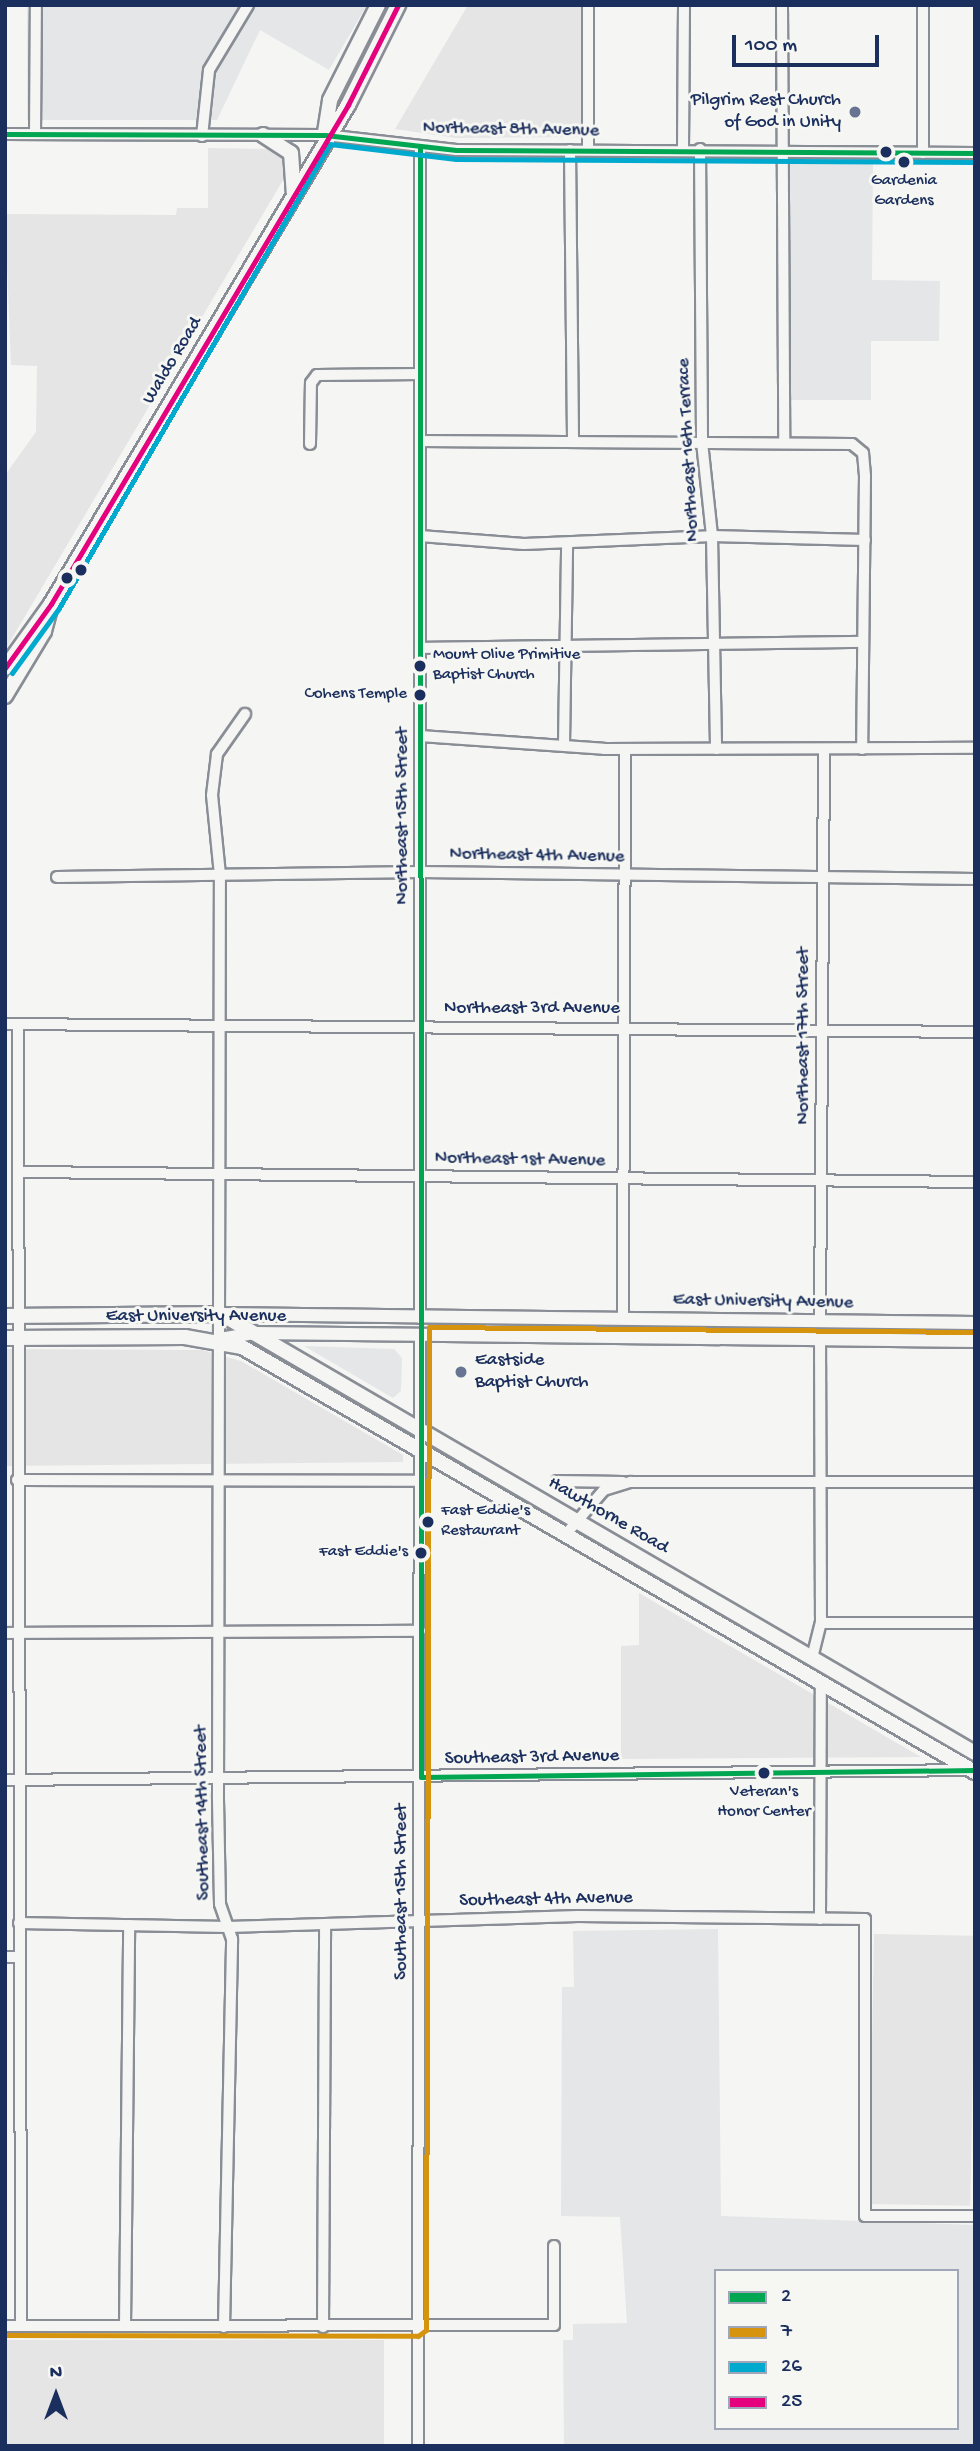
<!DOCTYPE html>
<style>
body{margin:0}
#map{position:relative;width:980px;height:2451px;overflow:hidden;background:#f5f5f3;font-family:"Gochi Hand",sans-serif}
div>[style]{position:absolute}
.built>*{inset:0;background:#e5e5e6;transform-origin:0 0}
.green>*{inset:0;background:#e4e6e7}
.roads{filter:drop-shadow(2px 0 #898d95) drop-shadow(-2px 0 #898d95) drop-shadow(0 2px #898d95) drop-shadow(0 -2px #898d95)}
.minor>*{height:10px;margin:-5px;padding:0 5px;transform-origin:5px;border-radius:5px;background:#f5f5f3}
.major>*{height:12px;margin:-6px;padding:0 6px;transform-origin:6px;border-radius:6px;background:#f5f5f3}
.highway>*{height:14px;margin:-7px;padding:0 7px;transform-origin:7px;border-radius:7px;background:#f5f5f3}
.bus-1>*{height:5px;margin:-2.5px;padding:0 2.5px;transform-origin:2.5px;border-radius:2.5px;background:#00a651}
.bus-2>*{height:5px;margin:-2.5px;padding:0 2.5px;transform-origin:2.5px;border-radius:2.5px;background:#d6940e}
.bus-3>*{height:5px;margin:-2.5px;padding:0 2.5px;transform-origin:2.5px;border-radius:2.5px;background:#00a9ce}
.bus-4>*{height:5px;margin:-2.5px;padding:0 2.5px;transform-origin:2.5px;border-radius:2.5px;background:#e5007d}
.dots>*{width:19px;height:19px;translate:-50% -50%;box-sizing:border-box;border:4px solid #f6f6f2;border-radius:50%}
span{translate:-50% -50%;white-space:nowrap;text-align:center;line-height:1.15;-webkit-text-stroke:6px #f6f6f2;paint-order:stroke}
.bus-label{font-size:17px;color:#1b2f5e}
.left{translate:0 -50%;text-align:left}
.right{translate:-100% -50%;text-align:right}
.poi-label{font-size:19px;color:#1b2f5e}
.street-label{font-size:19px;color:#1b2f5e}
.frame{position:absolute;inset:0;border:7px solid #1b2f5e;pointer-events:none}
.legend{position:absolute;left:714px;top:2269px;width:245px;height:161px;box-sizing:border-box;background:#f6f6f2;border:2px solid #9ea6b7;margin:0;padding:9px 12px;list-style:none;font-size:21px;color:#1b2f5e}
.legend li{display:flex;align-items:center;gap:14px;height:35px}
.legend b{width:35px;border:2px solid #9ea6b7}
.north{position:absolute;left:21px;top:2360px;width:70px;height:70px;-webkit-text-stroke:5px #f6f6f2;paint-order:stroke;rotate:0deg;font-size:19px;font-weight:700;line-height:28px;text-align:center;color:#1b2f5e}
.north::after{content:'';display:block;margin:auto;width:24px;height:32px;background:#1b2f5e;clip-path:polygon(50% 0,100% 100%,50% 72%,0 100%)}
.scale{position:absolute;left:732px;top:35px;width:147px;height:32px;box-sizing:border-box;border:4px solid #1b2f5e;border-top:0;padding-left:9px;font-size:21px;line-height:24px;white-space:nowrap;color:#1b2f5e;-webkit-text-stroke:5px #f6f6f2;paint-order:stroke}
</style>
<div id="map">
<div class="built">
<div style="clip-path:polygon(468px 5px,586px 5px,586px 137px,456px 138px,395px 129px)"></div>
<div style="clip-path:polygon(208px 148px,278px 149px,289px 170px,5px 650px,5px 475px,36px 432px,37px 366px,11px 365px,5px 214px,176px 215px,177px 208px,208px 208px)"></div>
<div style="clip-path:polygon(5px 1349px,202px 1350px,241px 1361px,403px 1455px,403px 1462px,5px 1466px)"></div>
<div style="clip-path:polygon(639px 1593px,921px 1757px,621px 1759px,621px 1646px,639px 1645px)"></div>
<div style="left:874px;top:1934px;width:101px;height:270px;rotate:1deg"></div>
<div style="left:5px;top:2340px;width:379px;height:106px"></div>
</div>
<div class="green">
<div style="clip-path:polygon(27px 5px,367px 5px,329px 70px,260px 30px,217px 120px,27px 120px)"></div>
<div style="clip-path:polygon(787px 163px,873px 164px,872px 280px,940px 281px,939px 341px,871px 341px,871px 400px,786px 400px)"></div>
<div style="clip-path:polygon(304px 1346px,394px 1349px,402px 1358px,401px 1391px,393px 1398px)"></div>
<div style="clip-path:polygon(evenodd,718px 1929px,721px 2216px,975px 2225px,975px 2446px,564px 2446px,563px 2340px,573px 2340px,573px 2324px,627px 2323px,620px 2217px,561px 2216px,562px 1987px,574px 1987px,573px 1931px,718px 1929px,716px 2271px,957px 2271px,957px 2428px,716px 2428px,716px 2271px)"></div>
</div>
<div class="roads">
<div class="minor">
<div style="left:588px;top:5px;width:144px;rotate:90deg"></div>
<div style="left:782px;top:5px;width:437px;rotate:89.7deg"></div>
<div style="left:5px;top:134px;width:320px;rotate:0.2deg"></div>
<div style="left:325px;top:135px;width:132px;rotate:6.5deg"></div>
<div style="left:456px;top:150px;width:519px;rotate:0.33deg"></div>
<div style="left:35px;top:134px;width:129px;rotate:-89.6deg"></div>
<div style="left:202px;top:136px;width:66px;rotate:-83.9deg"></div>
<div style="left:209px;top:70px;width:76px;rotate:-59deg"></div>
<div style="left:420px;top:146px;width:1172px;rotate:90deg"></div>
<div style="left:683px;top:149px;width:144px;rotate:-89.6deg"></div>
<div style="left:700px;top:149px;width:293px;rotate:89.6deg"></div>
<div style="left:702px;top:442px;width:95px;rotate:83.9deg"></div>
<div style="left:712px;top:536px;width:213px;rotate:88.9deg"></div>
<div style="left:570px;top:150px;width:292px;rotate:89.4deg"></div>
<div style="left:923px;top:153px;width:148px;rotate:-90deg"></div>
<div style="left:420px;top:441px;width:432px;rotate:0.4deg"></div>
<div style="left:852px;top:444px;width:14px;rotate:39deg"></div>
<div style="left:863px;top:453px;width:23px;rotate:85deg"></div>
<div style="left:865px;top:476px;width:273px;rotate:90.6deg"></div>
<div style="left:310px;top:444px;width:61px;rotate:-89.1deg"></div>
<div style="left:311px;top:383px;width:10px;rotate:-53deg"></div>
<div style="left:317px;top:375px;width:103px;rotate:-0.6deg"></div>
<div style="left:420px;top:536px;width:104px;rotate:4.4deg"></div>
<div style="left:524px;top:544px;width:188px;rotate:-2.4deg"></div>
<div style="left:712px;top:536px;width:153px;rotate:1.5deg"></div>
<div style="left:420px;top:648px;width:443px;rotate:-0.8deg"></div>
<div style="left:420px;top:736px;width:184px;rotate:4deg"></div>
<div style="left:604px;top:749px;width:371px;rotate:-0.2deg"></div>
<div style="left:564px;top:744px;width:201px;rotate:-89.1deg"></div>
<div style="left:57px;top:877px;width:363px;rotate:-0.8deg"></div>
<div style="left:420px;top:872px;width:555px;rotate:0.72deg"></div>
<div style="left:5px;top:1024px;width:970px;rotate:0.47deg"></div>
<div style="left:18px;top:1025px;width:1301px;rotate:89.87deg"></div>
<div style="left:22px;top:1172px;width:953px;rotate:0.6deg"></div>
<div style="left:623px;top:1319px;width:570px;rotate:-89.8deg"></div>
<div style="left:820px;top:1322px;width:572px;rotate:-89.6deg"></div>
<div style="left:17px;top:1480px;width:403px;rotate:0.1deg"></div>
<div style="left:557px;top:1481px;width:66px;rotate:0.9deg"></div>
<div style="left:566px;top:1534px;width:58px;rotate:-49.2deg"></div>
<div style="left:604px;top:1490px;width:28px;rotate:-17deg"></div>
<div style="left:631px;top:1482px;width:344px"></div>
<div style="left:821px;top:1623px;width:154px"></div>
<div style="left:5px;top:1633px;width:415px;rotate:-0.3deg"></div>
<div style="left:812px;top:1658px;width:36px;rotate:-76deg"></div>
<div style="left:821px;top:1623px;width:283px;rotate:-90.2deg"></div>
<div style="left:5px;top:1780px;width:966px;rotate:-0.59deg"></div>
<div style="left:820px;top:1919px;width:237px;rotate:-89.8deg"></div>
<div style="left:19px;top:1923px;width:209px;rotate:1.1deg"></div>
<div style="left:228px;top:1927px;width:350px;rotate:-1.8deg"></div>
<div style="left:578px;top:1916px;width:287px;rotate:0.6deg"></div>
<div style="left:865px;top:1919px;width:297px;rotate:90deg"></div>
<div style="left:865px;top:2216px;width:110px"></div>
<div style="left:5px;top:1957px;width:14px"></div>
<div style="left:5px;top:2326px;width:549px;rotate:-0.1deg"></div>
<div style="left:554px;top:2325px;width:79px;rotate:-90deg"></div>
<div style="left:125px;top:2326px;width:401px;rotate:-89.4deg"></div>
<div style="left:224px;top:2327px;width:388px;rotate:-88.8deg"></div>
<div style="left:232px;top:1939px;width:37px;rotate:-109deg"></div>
<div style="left:220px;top:1904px;width:109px;rotate:-91.1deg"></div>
<div style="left:218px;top:1795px;width:920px;rotate:-89.88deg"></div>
<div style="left:220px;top:875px;width:80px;rotate:-95.7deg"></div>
<div style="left:212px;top:795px;width:41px;rotate:-83deg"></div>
<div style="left:217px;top:754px;width:49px;rotate:-55deg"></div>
<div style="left:323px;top:2327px;width:403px;rotate:-89.7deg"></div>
<div style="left:418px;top:2446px;width:1107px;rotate:-89.9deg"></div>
</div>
<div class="major">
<div style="left:221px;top:1314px;width:754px;rotate:0.68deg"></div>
<div style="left:220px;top:1339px;width:34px;rotate:-10deg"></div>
<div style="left:253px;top:1333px;width:722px;rotate:0.63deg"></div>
</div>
<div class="highway">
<div style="left:325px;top:132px;width:32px;rotate:-81deg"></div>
<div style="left:330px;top:100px;width:106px;rotate:-63.2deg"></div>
<div style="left:263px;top:135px;width:33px;rotate:33deg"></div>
<div style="left:291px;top:153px;width:39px;rotate:86deg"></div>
<div style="left:5px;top:668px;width:79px;rotate:-54.3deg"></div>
<div style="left:51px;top:604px;width:581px;rotate:-59.24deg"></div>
<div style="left:348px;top:105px;width:112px;rotate:-63.4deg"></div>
<div style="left:5px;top:696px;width:76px;rotate:-59deg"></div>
<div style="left:44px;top:631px;width:27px;rotate:-75deg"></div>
<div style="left:5px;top:1316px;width:216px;rotate:-0.5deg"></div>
<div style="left:221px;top:1314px;width:872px;rotate:30.21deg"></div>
<div style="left:5px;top:1338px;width:180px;rotate:-0.3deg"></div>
<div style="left:185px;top:1337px;width:58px;rotate:10deg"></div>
<div style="left:242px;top:1347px;width:847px;rotate:30.11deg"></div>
</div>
</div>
<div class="bus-1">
<div style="left:5px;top:134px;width:320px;rotate:0.2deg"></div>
<div style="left:325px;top:135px;width:132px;rotate:6.5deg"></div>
<div style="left:456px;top:150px;width:519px;rotate:0.33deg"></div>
<div style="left:420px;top:146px;width:1631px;rotate:89.96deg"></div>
<div style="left:421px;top:1777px;width:554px;rotate:-0.72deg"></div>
</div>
<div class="bus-2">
<div style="left:5px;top:2335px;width:413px;rotate:0.1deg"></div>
<div style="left:418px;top:2336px;width:10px;rotate:-37deg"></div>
<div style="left:426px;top:2330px;width:1003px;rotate:-89.83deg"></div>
<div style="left:429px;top:1327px;width:546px;rotate:0.52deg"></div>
</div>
<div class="bus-3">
<div style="left:12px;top:673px;width:80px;rotate:-54.1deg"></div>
<div style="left:59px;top:608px;width:537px;rotate:-59.71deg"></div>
<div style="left:330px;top:144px;width:127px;rotate:6.8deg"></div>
<div style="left:456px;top:159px;width:519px;rotate:0.33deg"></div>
</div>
<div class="bus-4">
<div style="left:5px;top:668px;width:79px;rotate:-54.3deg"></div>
<div style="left:51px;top:604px;width:581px;rotate:-59.24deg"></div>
<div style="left:348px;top:105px;width:112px;rotate:-63.4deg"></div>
</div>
<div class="dots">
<div style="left:855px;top:112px;background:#677492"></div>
<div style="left:886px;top:152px;background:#1b2f5e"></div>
<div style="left:904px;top:162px;background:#1b2f5e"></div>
<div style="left:81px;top:570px;background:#1b2f5e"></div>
<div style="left:67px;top:578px;background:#1b2f5e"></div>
<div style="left:420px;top:666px;background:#1b2f5e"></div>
<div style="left:420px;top:695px;background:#1b2f5e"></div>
<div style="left:461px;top:1372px;background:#677492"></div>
<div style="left:428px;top:1522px;background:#1b2f5e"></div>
<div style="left:421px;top:1553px;background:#1b2f5e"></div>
<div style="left:764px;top:1773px;background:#1b2f5e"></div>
</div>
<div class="bus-label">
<span style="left:904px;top:192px">Gardenia<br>Gardens</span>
<span class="left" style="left:433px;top:666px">Mount Olive Primitive<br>Baptist Church</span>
<span class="right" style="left:407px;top:695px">Cohens Temple</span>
<span class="left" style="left:441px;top:1522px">Fast Eddie's<br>Restaurant</span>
<span class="right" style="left:408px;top:1553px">Fast Eddie's</span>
<span style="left:764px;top:1803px">Veteran's<br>Honor Center</span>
</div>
<div class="poi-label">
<span class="right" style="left:841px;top:112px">Pilgrim Rest Church<br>of God in Unity</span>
<span class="left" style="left:475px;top:1372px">Eastside<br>Baptist Church</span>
</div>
<div class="street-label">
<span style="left:511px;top:130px;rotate:1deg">Northeast 8th Avenue</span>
<span style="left:173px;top:361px;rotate:-59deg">Waldo Road</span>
<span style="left:689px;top:450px;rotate:-93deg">Northeast 16th Terrace</span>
<span style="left:403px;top:816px;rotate:-90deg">Northeast 15th Street</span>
<span style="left:537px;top:856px;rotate:1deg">Northeast 4th Avenue</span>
<span style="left:532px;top:1009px">Northeast 3rd Avenue</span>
<span style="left:804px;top:1036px;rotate:-90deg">Northeast 17th Street</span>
<span style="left:520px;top:1160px;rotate:1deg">Northeast 1st Avenue</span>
<span style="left:763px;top:1302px;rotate:1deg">East University Avenue</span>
<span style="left:196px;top:1317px">East University Avenue</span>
<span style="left:608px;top:1516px;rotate:30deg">Hawthorne Road</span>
<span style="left:532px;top:1758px;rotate:-1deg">Southeast 3rd Avenue</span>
<span style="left:203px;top:1813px;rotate:-91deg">Southeast 14th Street</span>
<span style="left:402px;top:1892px;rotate:-90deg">Southeast 15th Street</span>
<span style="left:546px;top:1900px;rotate:-1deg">Southeast 4th Avenue</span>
</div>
<div class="frame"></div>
<ul class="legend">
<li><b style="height:9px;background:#00a651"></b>2</li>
<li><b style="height:9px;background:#d6940e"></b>7</li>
<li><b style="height:9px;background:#00a9ce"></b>26</li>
<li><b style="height:9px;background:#e5007d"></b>25</li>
</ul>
<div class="north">N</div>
<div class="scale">100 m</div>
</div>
